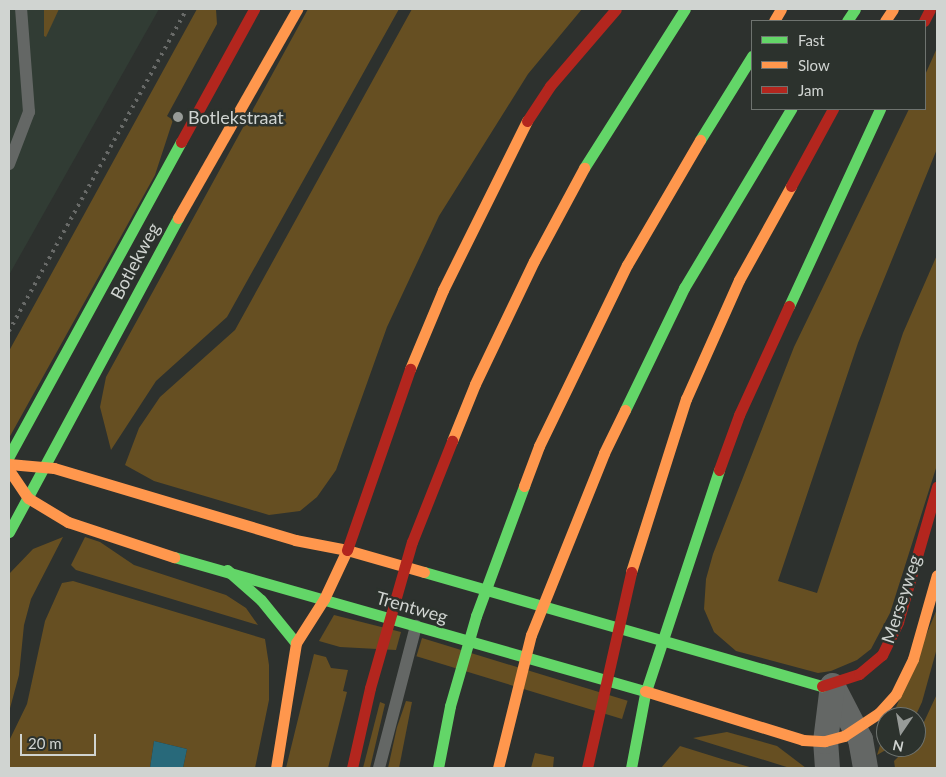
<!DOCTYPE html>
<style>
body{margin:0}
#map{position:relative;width:946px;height:777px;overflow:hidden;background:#2d312e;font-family:Lato,sans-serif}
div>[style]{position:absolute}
.built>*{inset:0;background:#313c34}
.green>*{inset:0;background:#664f22;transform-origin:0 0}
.water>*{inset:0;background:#28697a}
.lane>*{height:12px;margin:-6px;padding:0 6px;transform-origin:6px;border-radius:6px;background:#646765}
.street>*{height:25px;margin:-12.5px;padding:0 12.5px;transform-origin:12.5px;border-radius:12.5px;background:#646765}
.fast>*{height:11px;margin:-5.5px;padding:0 5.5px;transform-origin:5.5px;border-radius:5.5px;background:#63d668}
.slow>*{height:11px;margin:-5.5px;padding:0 5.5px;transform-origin:5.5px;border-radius:5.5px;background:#ff974d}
.jam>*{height:11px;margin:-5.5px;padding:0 5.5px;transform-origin:5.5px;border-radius:5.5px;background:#b3261e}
.rail>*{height:4px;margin-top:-2px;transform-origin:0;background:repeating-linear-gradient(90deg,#686a68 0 2.5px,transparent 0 7.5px)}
.dots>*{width:14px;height:14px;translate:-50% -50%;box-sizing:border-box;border:2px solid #2c322d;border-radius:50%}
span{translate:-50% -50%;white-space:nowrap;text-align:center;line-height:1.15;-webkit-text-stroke:5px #2c322d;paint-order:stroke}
.poi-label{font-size:18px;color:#d0d4d1}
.left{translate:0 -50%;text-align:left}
.street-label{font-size:18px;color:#d0d4d1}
.frame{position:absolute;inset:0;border:10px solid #d0d4d1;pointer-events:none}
.legend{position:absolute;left:751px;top:20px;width:175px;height:90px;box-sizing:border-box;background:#2c322d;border:1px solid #6e736f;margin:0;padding:6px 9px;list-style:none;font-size:15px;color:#d0d4d1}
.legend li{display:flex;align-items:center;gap:10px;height:25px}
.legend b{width:25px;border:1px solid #6e736f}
.north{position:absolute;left:876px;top:707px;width:50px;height:50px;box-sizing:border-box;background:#2c322d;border:1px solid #6e736f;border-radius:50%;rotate:192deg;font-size:14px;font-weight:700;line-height:20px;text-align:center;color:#d0d4d1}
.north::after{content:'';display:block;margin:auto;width:18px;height:22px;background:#979b98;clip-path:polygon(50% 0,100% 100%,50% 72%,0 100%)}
.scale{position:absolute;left:20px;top:734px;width:76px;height:22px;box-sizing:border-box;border:2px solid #d0d4d1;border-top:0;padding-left:6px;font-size:15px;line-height:18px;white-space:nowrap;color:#d0d4d1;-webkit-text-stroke:4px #2c322d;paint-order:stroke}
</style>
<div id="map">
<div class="built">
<div style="clip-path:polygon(9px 9px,159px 9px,9px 275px)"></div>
</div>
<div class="green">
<div style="clip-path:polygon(44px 9px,59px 9px,46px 37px,44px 36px)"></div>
<div style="clip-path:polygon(197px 9px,216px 9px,217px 24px,167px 116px,173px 120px,155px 175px,9px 438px,9px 351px)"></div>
<div style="clip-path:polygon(308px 9px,399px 9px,227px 317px,156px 381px,111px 450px,100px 407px,106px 377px)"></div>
<div style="clip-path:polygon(412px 9px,582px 9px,528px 74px,439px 216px,387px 327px,336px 470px,317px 497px,300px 511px,269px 515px,154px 481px,125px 465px,139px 428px,160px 397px,235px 330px)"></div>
<div style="clip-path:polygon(937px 48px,937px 149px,858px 343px,778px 581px,817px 593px,903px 333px,937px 255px,937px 465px,890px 613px,871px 649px,857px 660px,831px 671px,818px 673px,736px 651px,714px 632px,704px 609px,706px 579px,713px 554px,794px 347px,909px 109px,925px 109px,925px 75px)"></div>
<div style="clip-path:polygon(63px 537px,31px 599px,24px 625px,19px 675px,9px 712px,9px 574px,33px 549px)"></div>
<div style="clip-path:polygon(85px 537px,100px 542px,134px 565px,226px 595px,246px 608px,258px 625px,76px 570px,71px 565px)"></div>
<div style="clip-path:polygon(73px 581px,265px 639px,269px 665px,269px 700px,255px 768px,183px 768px,187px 749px,154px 741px,150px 768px,9px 768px,9px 741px,27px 704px,45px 621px,62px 583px)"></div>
<div style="clip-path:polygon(937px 609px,937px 648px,922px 702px,915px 717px,892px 717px)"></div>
<div style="clip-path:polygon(334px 615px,401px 632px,396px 650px,340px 647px,319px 641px)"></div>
<div style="left:422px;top:638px;width:215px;height:19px;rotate:17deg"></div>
<div style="clip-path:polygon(314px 654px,326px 657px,331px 668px,348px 670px,343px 691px,347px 692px,328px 768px,286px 768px)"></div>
<div style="clip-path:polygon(937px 694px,937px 768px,895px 768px,894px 761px,908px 747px,916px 747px,916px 739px)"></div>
<div style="clip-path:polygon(406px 701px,412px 702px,399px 768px,388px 768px,397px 727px)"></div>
<div style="clip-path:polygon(380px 702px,385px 704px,370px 768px,363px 768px)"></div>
<div style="clip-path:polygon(886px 727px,886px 747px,891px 747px,877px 755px)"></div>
<div style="clip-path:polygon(727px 732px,777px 746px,806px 768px,790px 768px,693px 738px)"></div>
<div style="clip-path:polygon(680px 746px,725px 760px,753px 768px,661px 768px)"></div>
<div style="clip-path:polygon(535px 753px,554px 757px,553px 768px,531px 768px)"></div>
</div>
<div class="water">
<div style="clip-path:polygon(154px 741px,187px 749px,183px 768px,150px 768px)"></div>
</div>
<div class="lane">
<div style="left:9px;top:164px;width:56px;rotate:-69deg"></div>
<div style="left:29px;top:112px;width:103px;rotate:-94.4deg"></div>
<div style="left:379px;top:768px;width:147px;rotate:-75.4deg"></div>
</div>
<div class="street">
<div style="left:832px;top:685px;width:61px;rotate:62.6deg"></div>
<div style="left:860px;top:739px;width:29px;rotate:80deg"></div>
<div style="left:827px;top:768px;width:27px;rotate:-94deg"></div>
<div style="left:825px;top:741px;width:56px;rotate:-82.9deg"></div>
</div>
<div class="fast">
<div style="left:847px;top:21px;width:14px;rotate:-56deg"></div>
<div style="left:700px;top:140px;width:99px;rotate:-58.2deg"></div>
<div style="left:584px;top:168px;width:188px;rotate:-57.6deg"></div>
<div style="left:789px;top:306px;width:217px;rotate:-65.2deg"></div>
<div style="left:625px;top:410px;width:136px;rotate:-64.2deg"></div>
<div style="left:684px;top:288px;width:209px;rotate:-59.1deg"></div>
<div style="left:9px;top:456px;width:358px;rotate:-61.3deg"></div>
<div style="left:9px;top:532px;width:357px;rotate:-61.7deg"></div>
<div style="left:174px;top:557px;width:490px;rotate:15.9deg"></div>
<div style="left:227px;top:570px;width:45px;rotate:41.4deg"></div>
<div style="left:261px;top:600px;width:55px;rotate:50.9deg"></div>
<div style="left:424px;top:572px;width:414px;rotate:16deg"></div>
<div style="left:438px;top:768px;width:63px;rotate:-79deg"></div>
<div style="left:450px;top:706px;width:94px;rotate:-73.9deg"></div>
<div style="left:476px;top:616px;width:139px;rotate:-69.7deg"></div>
<div style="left:631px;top:768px;width:75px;rotate:-79.3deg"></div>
<div style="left:645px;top:694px;width:236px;rotate:-71.7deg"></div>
</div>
<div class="slow">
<div style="left:774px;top:21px;width:14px;rotate:-60deg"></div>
<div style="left:885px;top:21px;width:14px;rotate:-56deg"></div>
<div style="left:178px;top:218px;width:241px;rotate:-60.3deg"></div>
<div style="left:410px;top:369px;width:86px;rotate:-67.3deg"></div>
<div style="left:443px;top:290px;width:189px;rotate:-63.6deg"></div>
<div style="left:452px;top:441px;width:61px;rotate:-68deg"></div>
<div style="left:475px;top:384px;width:136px;rotate:-64.4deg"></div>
<div style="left:534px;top:261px;width:106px;rotate:-61.7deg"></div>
<div style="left:9px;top:464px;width:45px;rotate:5.1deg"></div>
<div style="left:54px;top:468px;width:252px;rotate:16.6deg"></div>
<div style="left:295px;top:540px;width:53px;rotate:10.9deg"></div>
<div style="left:347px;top:550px;width:80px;rotate:15.9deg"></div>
<div style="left:9px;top:470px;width:34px;rotate:56deg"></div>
<div style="left:28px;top:498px;width:47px;rotate:31deg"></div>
<div style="left:68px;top:522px;width:112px;rotate:18.3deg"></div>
<div style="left:524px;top:486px;width:43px;rotate:-69.4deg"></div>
<div style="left:539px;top:446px;width:201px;rotate:-64.1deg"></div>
<div style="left:627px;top:265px;width:145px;rotate:-59.7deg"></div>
<div style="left:631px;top:572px;width:182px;rotate:-72.4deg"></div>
<div style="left:686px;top:399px;width:130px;rotate:-66deg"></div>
<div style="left:739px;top:280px;width:107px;rotate:-61deg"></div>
<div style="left:645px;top:691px;width:165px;rotate:17.2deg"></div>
<div style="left:803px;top:740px;width:22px;rotate:3deg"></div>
<div style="left:825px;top:741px;width:20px;rotate:-15deg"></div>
<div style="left:844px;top:736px;width:42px;rotate:-33.3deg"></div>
<div style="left:879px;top:713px;width:25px;rotate:-48deg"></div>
<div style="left:896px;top:694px;width:39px;rotate:-64deg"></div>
<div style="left:913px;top:659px;width:87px;rotate:-74.1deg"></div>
<div style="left:276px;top:768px;width:127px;rotate:-80.9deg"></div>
<div style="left:296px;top:643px;width:52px;rotate:-57.5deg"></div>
<div style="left:324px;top:599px;width:54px;rotate:-64.9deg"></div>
<div style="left:498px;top:768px;width:137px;rotate:-76.1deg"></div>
<div style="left:531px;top:635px;width:196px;rotate:-68.1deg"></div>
<div style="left:604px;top:453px;width:48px;rotate:-64deg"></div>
</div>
<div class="jam">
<div style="left:924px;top:21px;width:13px;rotate:-63deg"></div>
<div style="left:527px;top:121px;width:42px;rotate:-56.7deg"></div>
<div style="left:550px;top:86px;width:101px;rotate:-49.4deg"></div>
<div style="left:181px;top:142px;width:152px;rotate:-61.2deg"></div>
<div style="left:791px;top:186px;width:88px;rotate:-61.4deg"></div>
<div style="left:719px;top:470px;width:59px;rotate:-70deg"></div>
<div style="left:739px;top:415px;width:120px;rotate:-65.4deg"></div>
<div style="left:347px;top:550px;width:192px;rotate:-70.8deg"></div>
<div style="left:822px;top:686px;width:39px;rotate:-18deg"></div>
<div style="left:859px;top:674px;width:30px;rotate:-40deg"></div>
<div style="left:882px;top:655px;width:37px;rotate:-64deg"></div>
<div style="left:898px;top:622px;width:141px;rotate:-73.9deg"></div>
<div style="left:352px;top:768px;width:82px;rotate:-77.3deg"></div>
<div style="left:370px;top:688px;width:152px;rotate:-74deg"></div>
<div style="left:412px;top:542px;width:109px;rotate:-68.4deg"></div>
<div style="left:587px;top:768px;width:201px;rotate:-77.3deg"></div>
</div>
<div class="rail">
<div style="left:9px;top:331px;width:368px;rotate:-61.1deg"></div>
</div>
<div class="dots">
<div style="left:178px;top:117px;background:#979b98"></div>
</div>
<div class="poi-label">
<span class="left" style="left:188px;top:117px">Botlekstraat</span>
</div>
<div class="street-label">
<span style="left:135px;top:261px;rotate:-62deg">Botlekweg</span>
<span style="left:901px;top:599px;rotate:-72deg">Merseyweg</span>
<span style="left:412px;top:607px;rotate:16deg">Trentweg</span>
</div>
<div class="frame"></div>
<ul class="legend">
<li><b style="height:6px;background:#63d668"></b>Fast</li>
<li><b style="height:6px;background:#ff974d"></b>Slow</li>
<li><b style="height:6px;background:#b3261e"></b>Jam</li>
</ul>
<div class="north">N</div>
<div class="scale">20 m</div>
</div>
